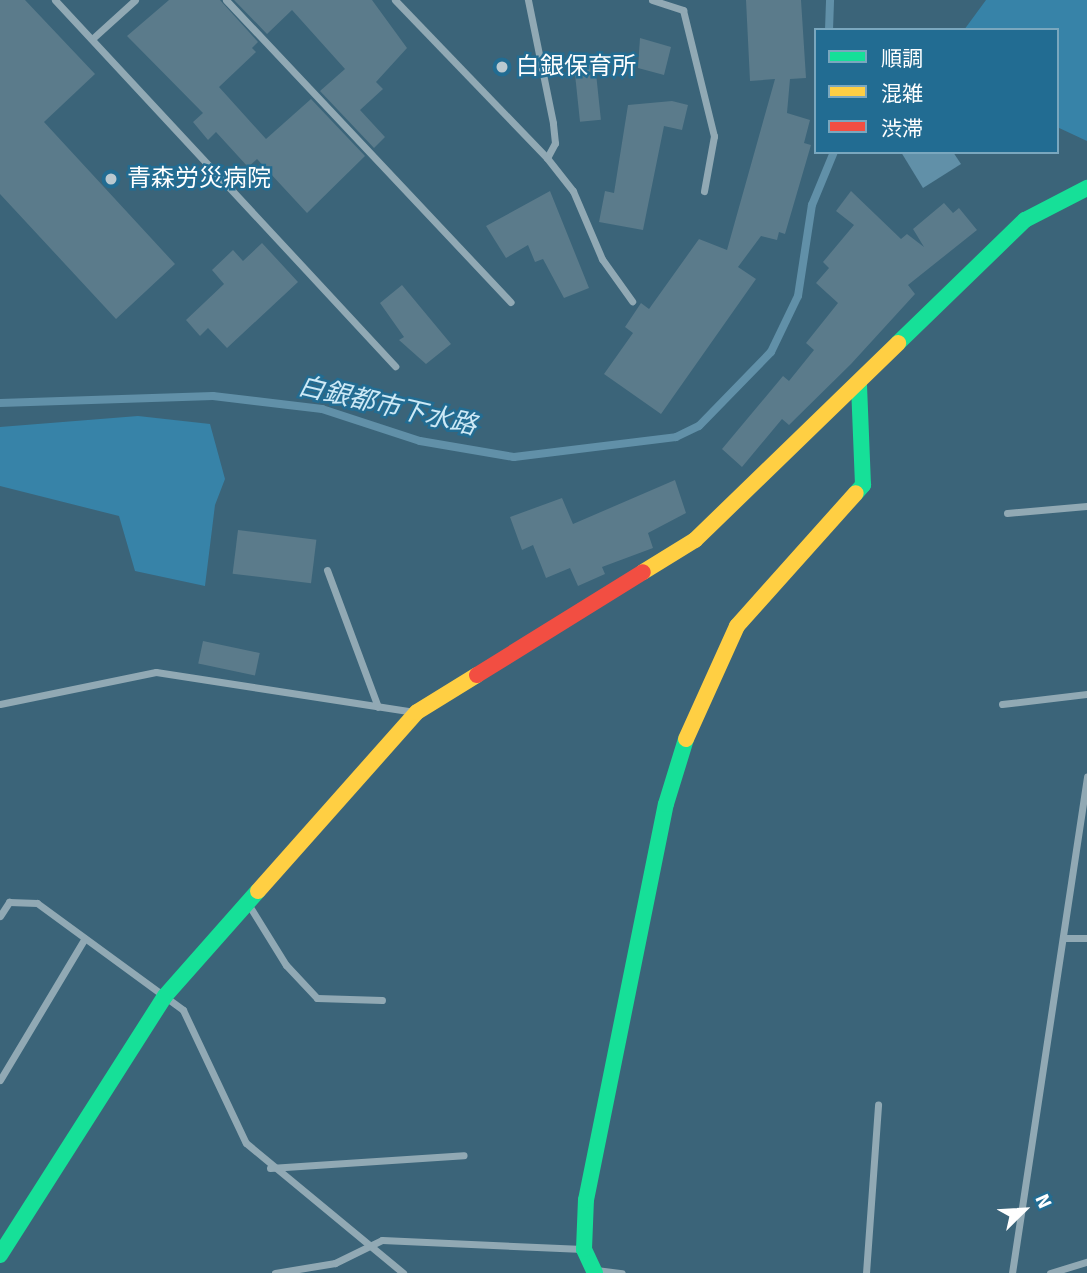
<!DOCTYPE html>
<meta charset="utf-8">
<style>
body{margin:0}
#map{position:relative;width:1087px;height:1273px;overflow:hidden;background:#3b6479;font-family:Signika,"Noto Sans JP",sans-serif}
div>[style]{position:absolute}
.green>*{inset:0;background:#3783a8}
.water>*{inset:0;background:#6190a8}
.stream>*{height:8px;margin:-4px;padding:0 4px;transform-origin:4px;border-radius:4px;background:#6190a8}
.building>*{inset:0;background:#5b7b8b;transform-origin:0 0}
.street>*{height:7px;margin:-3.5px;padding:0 3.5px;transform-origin:3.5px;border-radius:3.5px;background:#91a9b4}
.fast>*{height:16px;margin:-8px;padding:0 8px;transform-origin:8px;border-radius:8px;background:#16e098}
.slow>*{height:16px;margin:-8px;padding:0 8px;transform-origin:8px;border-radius:8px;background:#ffcf43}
.jam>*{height:16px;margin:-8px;padding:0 8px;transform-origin:8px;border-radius:8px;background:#f24e42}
.dots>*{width:19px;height:19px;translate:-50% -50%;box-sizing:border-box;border:4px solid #226c92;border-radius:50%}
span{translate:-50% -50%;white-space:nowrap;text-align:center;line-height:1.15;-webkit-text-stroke:5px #226c92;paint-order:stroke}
.poi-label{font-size:24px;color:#fff}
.left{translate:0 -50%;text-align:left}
.water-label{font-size:26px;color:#cde9f6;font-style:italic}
.legend{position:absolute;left:814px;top:28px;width:245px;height:126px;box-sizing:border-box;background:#226c92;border:2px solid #7aa7be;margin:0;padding:9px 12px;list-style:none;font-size:21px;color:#fff}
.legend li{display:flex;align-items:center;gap:14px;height:35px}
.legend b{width:35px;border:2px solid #7aa7be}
.north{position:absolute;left:989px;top:1175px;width:70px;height:70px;-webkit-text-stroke:5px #226c92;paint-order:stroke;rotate:66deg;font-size:19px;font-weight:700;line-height:28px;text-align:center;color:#fff}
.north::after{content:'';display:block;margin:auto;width:24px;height:32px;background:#fff;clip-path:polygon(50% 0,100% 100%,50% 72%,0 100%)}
</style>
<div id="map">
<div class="green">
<div style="clip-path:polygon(986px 0,1087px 0,1087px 141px,1057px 127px,1057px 30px,964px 30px)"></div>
<div style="clip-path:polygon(138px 416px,210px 424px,225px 479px,215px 505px,205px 586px,135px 571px,119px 516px,0 486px,0 427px)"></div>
</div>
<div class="water">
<div style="clip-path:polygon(901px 152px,953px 152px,961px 164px,923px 188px)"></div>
</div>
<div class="stream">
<div style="left:829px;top:30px;width:30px;rotate:-88deg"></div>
<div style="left:0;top:403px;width:213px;rotate:-1.9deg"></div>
<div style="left:213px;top:396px;width:110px;rotate:6.8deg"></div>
<div style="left:322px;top:409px;width:103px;rotate:18.1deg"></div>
<div style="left:420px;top:441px;width:95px;rotate:9.7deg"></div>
<div style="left:514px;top:457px;width:163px;rotate:-7deg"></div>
<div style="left:676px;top:437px;width:25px;rotate:-26deg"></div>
<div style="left:699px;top:426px;width:103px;rotate:-45.8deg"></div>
<div style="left:771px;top:352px;width:62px;rotate:-64.3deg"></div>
<div style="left:798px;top:296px;width:92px;rotate:-81.3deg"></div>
<div style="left:812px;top:205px;width:57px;rotate:-67.5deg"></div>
</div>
<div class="building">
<div style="clip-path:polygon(0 0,25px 0,95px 74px,44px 122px,175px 264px,116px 319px,0 194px)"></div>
<div style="clip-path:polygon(169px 0,220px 0,258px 42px,252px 48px,256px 52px,219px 87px,266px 139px,311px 99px,365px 156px,307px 213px,257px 159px,248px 167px,216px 132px,208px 140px,193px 122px,203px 113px,127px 36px)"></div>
<div style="clip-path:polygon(234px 0,372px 0,407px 48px,376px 82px,383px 89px,360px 110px,385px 137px,374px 148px,320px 91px,345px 69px,292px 10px,267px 34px)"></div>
<div style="clip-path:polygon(746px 0,801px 0,806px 78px,790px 79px,787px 113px,810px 120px,804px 143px,811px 145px,785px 234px,779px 232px,777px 240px,761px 236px,738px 267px,756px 279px,661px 414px,604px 374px,633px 333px,625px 327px,641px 303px,649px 309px,699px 239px,727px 250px,775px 79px,750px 81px)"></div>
<div style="clip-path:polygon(640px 38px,671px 47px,664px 75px,638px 68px)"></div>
<div style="left:594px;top:54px;width:66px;height:21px;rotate:84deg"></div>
<div style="clip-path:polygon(672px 101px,688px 105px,682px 130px,664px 126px,643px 230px,599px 222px,605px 191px,614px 193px,628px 105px)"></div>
<div style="clip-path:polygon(550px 191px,589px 288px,564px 298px,543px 259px,535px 262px,528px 245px,506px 258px,486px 226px)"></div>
<div style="clip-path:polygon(851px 191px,901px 239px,907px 234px,924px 247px,913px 229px,944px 203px,953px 213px,959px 208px,977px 230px,908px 285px,915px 294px,851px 364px,789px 425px,782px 419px,742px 467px,722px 449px,783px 376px,789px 381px,814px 350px,806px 343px,838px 303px,816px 283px,829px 268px,823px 262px,854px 225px,836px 211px)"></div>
<div style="clip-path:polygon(262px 243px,298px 282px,227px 348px,208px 328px,200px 336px,186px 320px,224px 284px,212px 270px,233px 250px,243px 261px)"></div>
<div style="clip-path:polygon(402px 285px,451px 344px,426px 364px,399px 340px,404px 337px,380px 303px)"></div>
<div style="clip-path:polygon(675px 480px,686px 513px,648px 533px,653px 548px,602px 567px,605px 574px,578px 586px,570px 568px,546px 578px,533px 545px,522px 550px,510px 517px,562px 498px,573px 524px)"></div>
<div style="left:238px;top:530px;width:79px;height:44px;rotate:7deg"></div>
<div style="left:203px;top:641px;width:58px;height:23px;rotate:12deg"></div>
</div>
<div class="street">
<div style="left:55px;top:0;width:500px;rotate:47.1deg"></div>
<div style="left:226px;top:0;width:415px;rotate:46.7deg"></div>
<div style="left:395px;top:0;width:219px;rotate:46.1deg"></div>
<div style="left:547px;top:158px;width:17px;rotate:-62deg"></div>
<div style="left:555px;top:143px;width:20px;rotate:-96deg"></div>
<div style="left:553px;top:123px;width:126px;rotate:-101.5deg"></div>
<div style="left:652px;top:0;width:33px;rotate:18deg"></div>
<div style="left:683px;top:10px;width:130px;rotate:76.2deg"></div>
<div style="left:714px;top:136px;width:56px;rotate:100.3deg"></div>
<div style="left:92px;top:39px;width:58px;rotate:-42.2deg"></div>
<div style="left:547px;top:158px;width:42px;rotate:51.8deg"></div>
<div style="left:573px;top:191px;width:74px;rotate:66.9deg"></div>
<div style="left:602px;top:259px;width:52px;rotate:54.5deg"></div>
<div style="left:1007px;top:513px;width:80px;rotate:-5deg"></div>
<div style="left:327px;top:570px;width:146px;rotate:69.6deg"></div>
<div style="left:0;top:704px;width:159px;rotate:-11.6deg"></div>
<div style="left:156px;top:672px;width:260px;rotate:8.8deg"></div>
<div style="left:1002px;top:704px;width:86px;rotate:-6.7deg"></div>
<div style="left:250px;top:907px;width:68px;rotate:58.2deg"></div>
<div style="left:286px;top:965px;width:45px;rotate:46.8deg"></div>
<div style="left:317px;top:998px;width:65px;rotate:1.8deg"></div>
<div style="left:0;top:916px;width:17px;rotate:-57deg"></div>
<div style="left:9px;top:902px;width:28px;rotate:2deg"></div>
<div style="left:37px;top:903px;width:181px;rotate:36.2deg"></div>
<div style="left:183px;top:1010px;width:147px;rotate:64.7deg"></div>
<div style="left:246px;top:1143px;width:204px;rotate:39.6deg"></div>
<div style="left:1063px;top:938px;width:24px"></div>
<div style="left:0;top:1080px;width:165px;rotate:-59.1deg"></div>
<div style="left:270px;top:1168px;width:194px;rotate:-3.8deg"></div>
<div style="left:596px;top:1270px;width:26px;rotate:7deg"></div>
<div style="left:275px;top:1273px;width:61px;rotate:-9.5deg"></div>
<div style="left:335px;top:1263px;width:52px;rotate:-26.1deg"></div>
<div style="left:382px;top:1240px;width:201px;rotate:2.6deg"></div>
<div style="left:866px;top:1273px;width:169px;rotate:-85.9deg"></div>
<div style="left:1012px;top:1273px;width:502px;rotate:-81.4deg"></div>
<div style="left:1050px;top:1273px;width:39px;rotate:-17deg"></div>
</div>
<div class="fast">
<div style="left:898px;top:343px;width:177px;rotate:-44.1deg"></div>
<div style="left:1025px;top:220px;width:70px;rotate:-27.3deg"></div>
<div style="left:856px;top:493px;width:11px;rotate:-49deg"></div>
<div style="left:863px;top:485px;width:101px;rotate:-92.3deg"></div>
<div style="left:0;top:1255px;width:307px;rotate:-57.5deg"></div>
<div style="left:165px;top:996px;width:140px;rotate:-48.5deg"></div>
<div style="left:595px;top:1273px;width:26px;rotate:-115deg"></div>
<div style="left:584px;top:1249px;width:49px;rotate:-87.7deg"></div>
<div style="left:586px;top:1200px;width:404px;rotate:-78.6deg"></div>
<div style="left:666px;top:804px;width:68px;rotate:-72.9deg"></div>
</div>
<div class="slow">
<div style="left:643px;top:572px;width:61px;rotate:-31.6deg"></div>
<div style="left:695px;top:540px;width:283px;rotate:-44.1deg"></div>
<div style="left:686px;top:739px;width:124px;rotate:-65.7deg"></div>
<div style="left:737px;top:626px;width:178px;rotate:-48.2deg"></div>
<div style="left:258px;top:891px;width:239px;rotate:-48.4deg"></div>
<div style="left:417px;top:712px;width:70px;rotate:-31.7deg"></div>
</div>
<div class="jam">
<div style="left:477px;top:675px;width:195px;rotate:-31.8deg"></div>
</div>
<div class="dots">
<div style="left:502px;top:67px;background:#bac9d0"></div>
<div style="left:111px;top:179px;background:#bac9d0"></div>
</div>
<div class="poi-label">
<span class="left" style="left:516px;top:67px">白銀保育所</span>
<span class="left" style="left:127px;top:179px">青森労災病院</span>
</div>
<div class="water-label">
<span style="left:387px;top:407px;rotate:13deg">白銀都市下水路</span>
</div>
<ul class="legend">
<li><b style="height:9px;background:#16e098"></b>順調</li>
<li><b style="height:9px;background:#ffcf43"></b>混雑</li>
<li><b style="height:9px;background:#f24e42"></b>渋滞</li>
</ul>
<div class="north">N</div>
</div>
